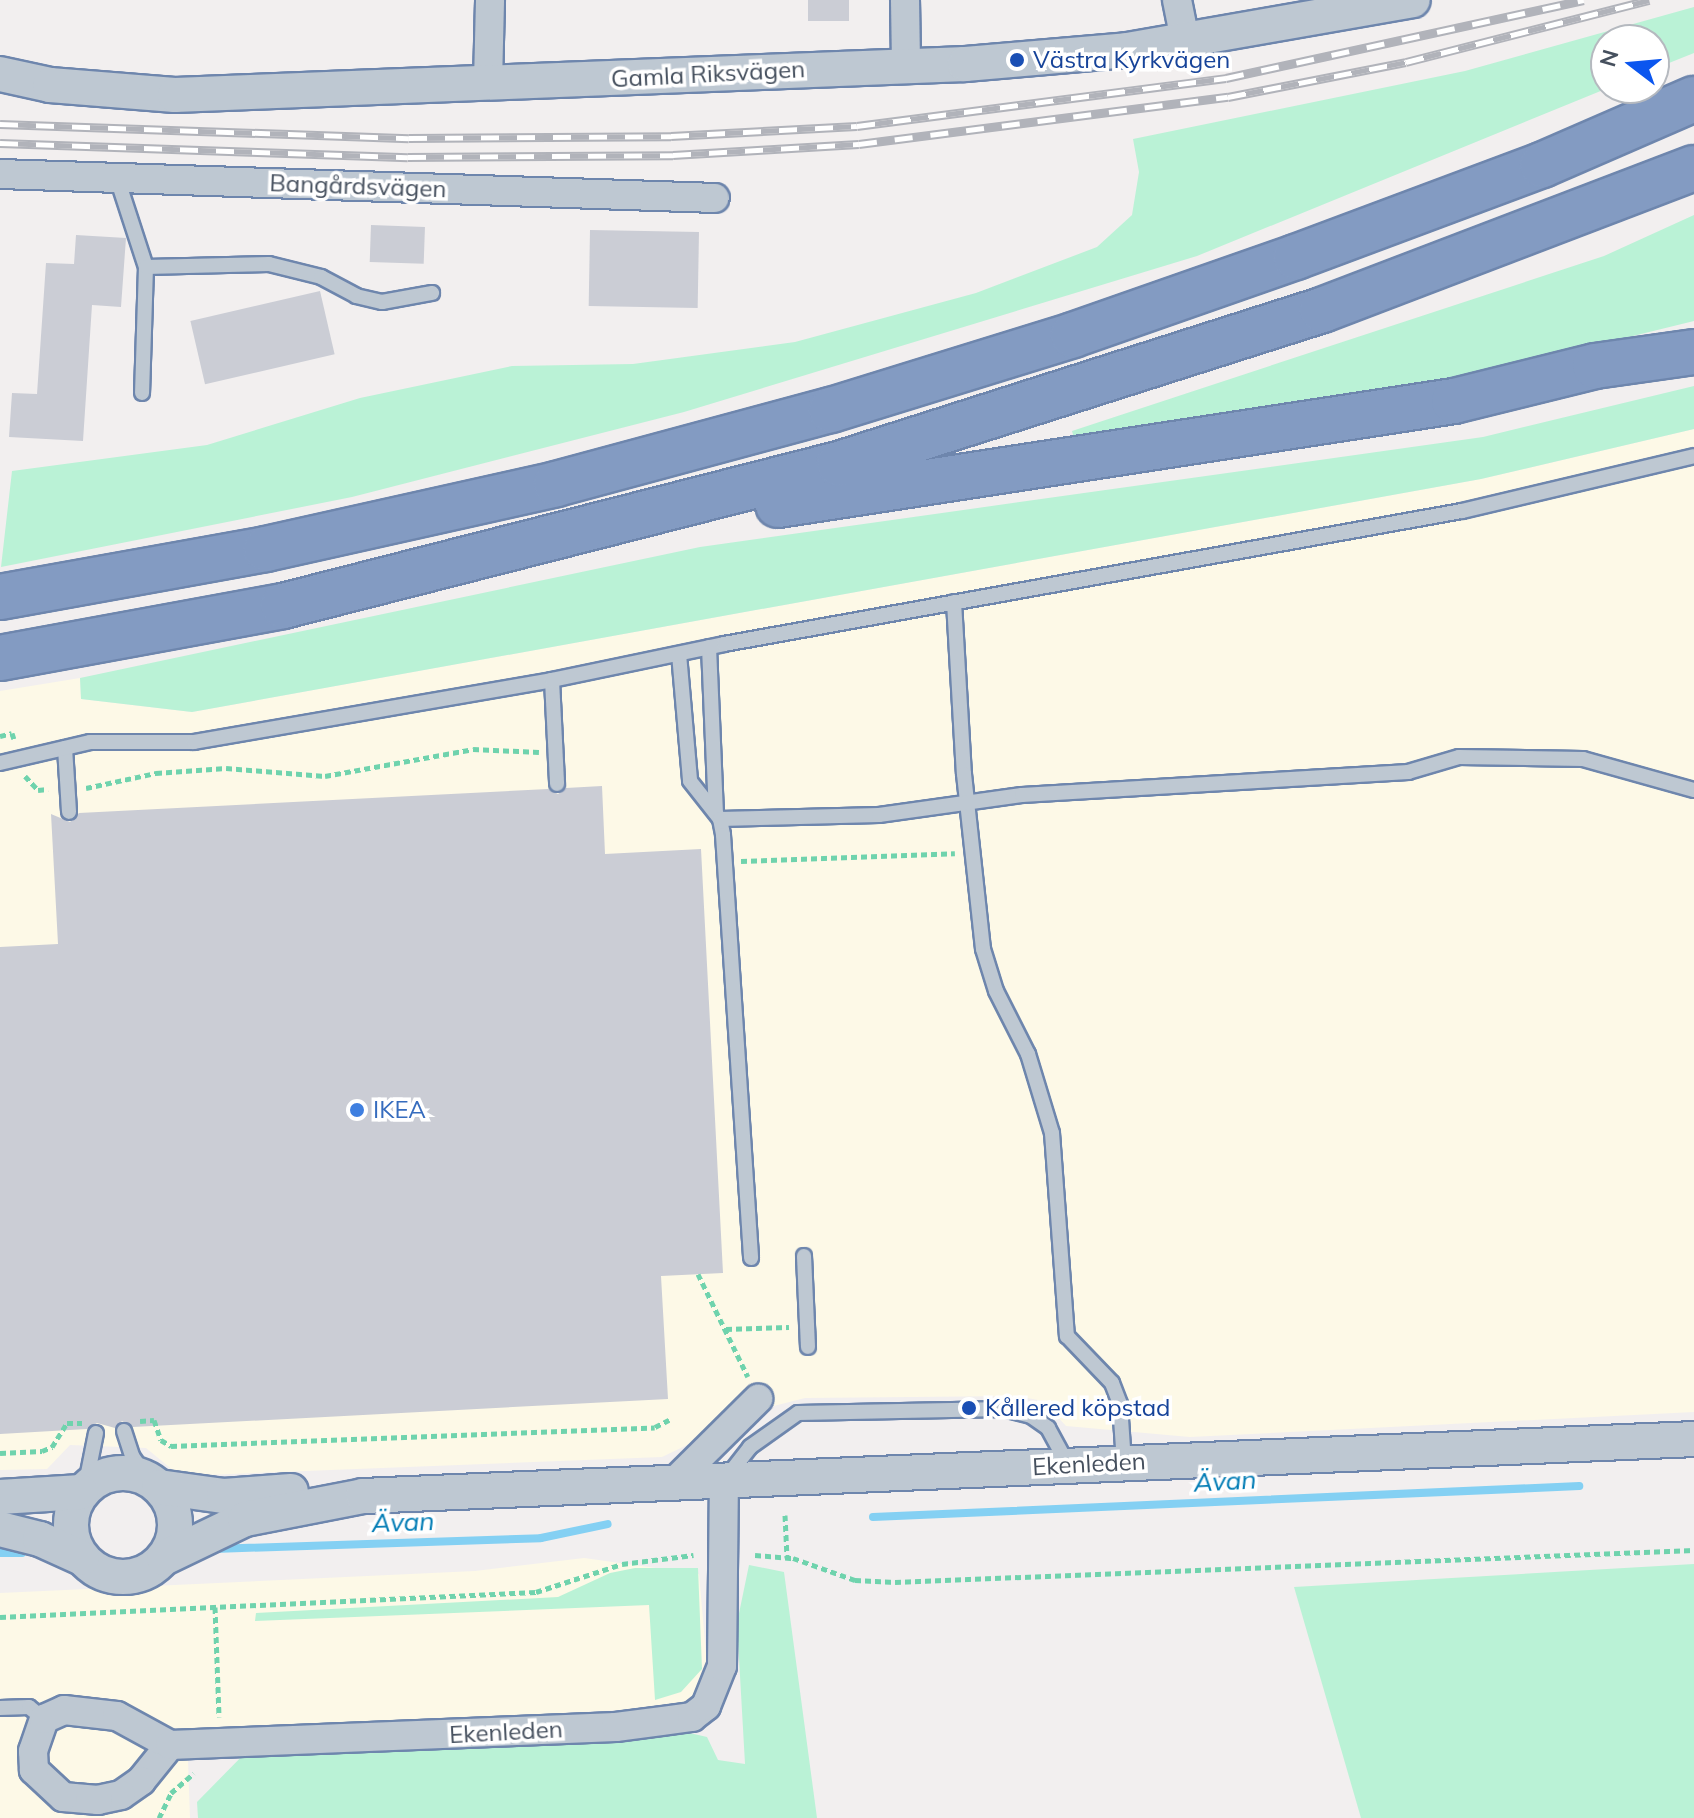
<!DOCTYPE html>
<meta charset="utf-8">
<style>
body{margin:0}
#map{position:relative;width:1694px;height:1818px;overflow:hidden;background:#f2efef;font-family:Mulish,sans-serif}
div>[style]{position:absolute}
.commercial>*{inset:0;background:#fdf9e7}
.green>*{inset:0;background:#baf2d6}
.stream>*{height:8px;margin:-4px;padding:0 4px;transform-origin:4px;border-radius:4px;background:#84d0f3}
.building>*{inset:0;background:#cbcdd5;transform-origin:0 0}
.path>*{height:5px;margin-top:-2.5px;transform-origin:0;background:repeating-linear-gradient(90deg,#6fd3ad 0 6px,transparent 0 10px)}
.roads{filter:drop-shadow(2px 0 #6e86ad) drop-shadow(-2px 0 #6e86ad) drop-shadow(0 2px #6e86ad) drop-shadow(0 -2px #6e86ad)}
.service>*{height:14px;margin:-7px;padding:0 7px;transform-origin:7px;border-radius:7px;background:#bec8d2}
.minor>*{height:28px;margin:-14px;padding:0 14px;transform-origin:14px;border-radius:14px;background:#bec8d2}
.tertiary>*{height:34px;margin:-17px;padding:0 17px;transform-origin:17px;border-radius:17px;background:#bec8d2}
.tertiary>.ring{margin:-17px;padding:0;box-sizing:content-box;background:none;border:34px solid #bec8d2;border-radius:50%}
.motorway>*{height:44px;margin:-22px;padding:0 22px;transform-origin:22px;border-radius:22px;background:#839bc2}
.rail>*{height:9px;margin-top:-4.5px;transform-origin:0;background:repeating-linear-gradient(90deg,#fff 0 18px,#b1b3ba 0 36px);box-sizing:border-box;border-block:2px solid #b1b3ba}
.dots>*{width:22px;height:22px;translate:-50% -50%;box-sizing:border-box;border:4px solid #fff;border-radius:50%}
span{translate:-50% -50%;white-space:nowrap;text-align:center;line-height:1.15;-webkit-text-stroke:7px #fff;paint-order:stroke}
.transit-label{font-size:24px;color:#164399}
.left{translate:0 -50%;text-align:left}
.street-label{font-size:24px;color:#46505e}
.shop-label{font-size:24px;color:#366cbe}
.water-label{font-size:26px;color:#017cb5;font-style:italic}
.north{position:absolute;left:1590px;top:24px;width:80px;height:80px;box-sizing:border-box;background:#fff;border:2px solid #b5b9bf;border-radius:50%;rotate:286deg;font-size:22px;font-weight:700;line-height:32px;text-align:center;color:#46505e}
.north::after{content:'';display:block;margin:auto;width:28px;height:36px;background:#0b56ef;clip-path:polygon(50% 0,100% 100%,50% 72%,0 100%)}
</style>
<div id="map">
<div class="commercial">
<div style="clip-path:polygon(1694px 429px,1694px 1412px,1190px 1437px,1066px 1426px,1043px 1401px,1017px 1396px,805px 1398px,762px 1409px,662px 1457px,180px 1476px,146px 1448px,70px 1445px,47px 1469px,0 1470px,0 691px,80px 678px,81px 699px,192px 712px,1481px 479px)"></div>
<div style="clip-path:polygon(584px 1558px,699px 1574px,707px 1665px,700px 1691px,680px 1707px,203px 1731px,188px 1760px,190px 1818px,0 1818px,0 1593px,475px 1571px)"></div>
</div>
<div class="green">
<div style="clip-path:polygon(1694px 7px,1694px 53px,1654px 69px,1654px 40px,1606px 40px,1608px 88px,1197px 256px,684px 412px,352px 497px,1px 567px,12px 471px,207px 445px,360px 398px,512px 366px,633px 364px,795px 342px,976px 293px,1097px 247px,1132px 215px,1139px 172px,1133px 139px,1465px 71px)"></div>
<div style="clip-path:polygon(1694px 215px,1694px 321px,1421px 388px,1077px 449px,1072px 431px,1604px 256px)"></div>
<div style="clip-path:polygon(1694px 386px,1694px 429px,1481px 479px,192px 712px,81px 699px,80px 678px,700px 547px,1483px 437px)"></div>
<div style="clip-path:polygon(1694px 1564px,1694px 1818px,1361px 1818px,1294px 1587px)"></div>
<div style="clip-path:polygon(749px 1565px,784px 1572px,817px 1818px,198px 1818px,197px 1802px,251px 1747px,681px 1731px,707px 1737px,718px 1760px,745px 1764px,737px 1623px)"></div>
<div style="clip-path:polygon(635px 1568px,698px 1568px,702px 1669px,681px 1692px,655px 1700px,649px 1605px,255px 1621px,256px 1613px,558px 1597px,610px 1573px)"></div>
</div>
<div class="stream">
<div style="left:873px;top:1517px;width:707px;rotate:-2.51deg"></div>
<div style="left:214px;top:1549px;width:327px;rotate:-1.9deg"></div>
<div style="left:541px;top:1538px;width:68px;rotate:-11.8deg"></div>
<div style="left:0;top:1553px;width:22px"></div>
</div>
<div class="building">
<div style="left:808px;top:0;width:41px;height:21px"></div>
<div style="left:371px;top:225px;width:54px;height:37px;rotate:2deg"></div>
<div style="left:590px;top:230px;width:109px;height:76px;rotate:1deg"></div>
<div style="clip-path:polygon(76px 235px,126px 238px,121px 307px,92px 305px,83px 441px,9px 437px,12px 393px,37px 394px,46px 263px,74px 264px)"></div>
<div style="left:320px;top:291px;width:65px;height:133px;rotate:77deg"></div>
<div style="clip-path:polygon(602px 786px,605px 854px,701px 849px,723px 1273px,661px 1276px,668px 1399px,133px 1427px,122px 1421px,115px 1428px,97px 1423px,87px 1429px,0 1434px,0 947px,58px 944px,51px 814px,70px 822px,79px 813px,548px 789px,558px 794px,566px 788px)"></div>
</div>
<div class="path">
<div style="left:0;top:736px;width:12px;rotate:-14deg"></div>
<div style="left:12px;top:733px;width:6px;rotate:72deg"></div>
<div style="left:25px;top:776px;width:19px;rotate:47deg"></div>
<div style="left:38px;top:790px;width:10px;rotate:-6deg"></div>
<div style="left:86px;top:788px;width:72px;rotate:-12.1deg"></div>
<div style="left:156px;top:773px;width:70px;rotate:-4.1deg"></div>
<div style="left:226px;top:768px;width:99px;rotate:4.6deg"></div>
<div style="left:325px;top:776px;width:150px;rotate:-10.3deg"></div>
<div style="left:473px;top:749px;width:66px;rotate:2.6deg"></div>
<div style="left:741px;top:861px;width:214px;rotate:-2.1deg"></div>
<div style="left:698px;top:1274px;width:114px;rotate:64.1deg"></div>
<div style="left:726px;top:1329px;width:63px;rotate:-1.8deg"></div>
<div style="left:140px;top:1421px;width:14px;rotate:-4deg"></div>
<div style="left:154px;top:1420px;width:21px;rotate:71deg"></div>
<div style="left:161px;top:1440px;width:12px;rotate:31deg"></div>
<div style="left:171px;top:1446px;width:484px;rotate:-2.2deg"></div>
<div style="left:655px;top:1427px;width:16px;rotate:-27deg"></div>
<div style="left:0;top:1453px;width:42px;rotate:-2.7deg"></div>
<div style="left:42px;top:1451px;width:11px;rotate:-22deg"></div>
<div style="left:52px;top:1447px;width:28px;rotate:-58deg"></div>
<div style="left:67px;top:1423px;width:15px"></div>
<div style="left:785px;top:1515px;width:43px;rotate:87.3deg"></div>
<div style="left:755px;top:1555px;width:38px;rotate:5deg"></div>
<div style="left:793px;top:1558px;width:66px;rotate:19.5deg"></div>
<div style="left:855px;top:1580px;width:40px;rotate:2.9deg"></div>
<div style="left:895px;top:1582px;width:800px;rotate:-2.29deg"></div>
<div style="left:215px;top:1607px;width:110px;rotate:87.9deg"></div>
<div style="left:0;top:1617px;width:537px;rotate:-2.67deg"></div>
<div style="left:536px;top:1592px;width:90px;rotate:-18deg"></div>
<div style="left:622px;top:1564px;width:72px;rotate:-7.2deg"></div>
<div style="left:159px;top:1818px;width:28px;rotate:-64deg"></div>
<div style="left:171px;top:1793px;width:30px;rotate:-41deg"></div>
</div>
<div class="roads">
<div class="service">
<div style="left:117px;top:178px;width:94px;rotate:72deg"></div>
<div style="left:146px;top:267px;width:126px;rotate:91.8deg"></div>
<div style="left:146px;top:267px;width:123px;rotate:-1.4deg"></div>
<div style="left:269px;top:264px;width:54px;rotate:14deg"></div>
<div style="left:321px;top:277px;width:40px;rotate:28deg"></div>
<div style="left:356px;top:296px;width:27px;rotate:13deg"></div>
<div style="left:382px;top:302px;width:51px;rotate:-10.2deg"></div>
<div style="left:954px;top:602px;width:172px;rotate:86.7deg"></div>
<div style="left:964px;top:774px;width:176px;rotate:83.8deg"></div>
<div style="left:983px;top:949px;width:44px;rotate:72.8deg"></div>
<div style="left:996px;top:991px;width:71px;rotate:63.1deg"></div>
<div style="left:1028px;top:1054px;width:83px;rotate:73.1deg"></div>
<div style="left:1052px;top:1133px;width:204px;rotate:85.8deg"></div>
<div style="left:1067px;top:1336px;width:65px;rotate:46.2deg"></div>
<div style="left:1112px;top:1383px;width:22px;rotate:69deg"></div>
<div style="left:1120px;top:1404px;width:59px;rotate:86.1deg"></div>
<div style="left:709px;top:647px;width:166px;rotate:87.6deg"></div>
<div style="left:679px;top:654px;width:127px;rotate:85deg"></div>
<div style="left:690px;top:781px;width:48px;rotate:51.7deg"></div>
<div style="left:720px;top:819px;width:16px;rotate:79deg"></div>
<div style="left:723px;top:835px;width:424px;rotate:86.2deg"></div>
<div style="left:552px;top:680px;width:104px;rotate:87.2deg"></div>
<div style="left:65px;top:748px;width:64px;rotate:86.4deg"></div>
<div style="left:0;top:763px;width:92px;rotate:-13.1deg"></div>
<div style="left:90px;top:742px;width:104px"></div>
<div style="left:194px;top:742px;width:363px;rotate:-9.8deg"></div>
<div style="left:552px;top:680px;width:176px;rotate:-11.8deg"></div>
<div style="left:724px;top:644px;width:750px;rotate:-10.22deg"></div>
<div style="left:1462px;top:511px;width:238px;rotate:-13.3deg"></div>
<div style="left:720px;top:819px;width:159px;rotate:-1.4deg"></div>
<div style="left:879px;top:815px;width:144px;rotate:-8deg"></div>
<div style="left:1022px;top:795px;width:387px;rotate:-3.4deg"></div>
<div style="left:1408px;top:772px;width:53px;rotate:-16.4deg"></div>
<div style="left:1459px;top:757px;width:124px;rotate:0.9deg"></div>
<div style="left:1583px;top:759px;width:115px;rotate:15.6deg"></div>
<div style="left:804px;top:1256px;width:91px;rotate:87.5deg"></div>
<div style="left:124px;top:1431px;width:26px;rotate:72deg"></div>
<div style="left:132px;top:1456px;width:29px;rotate:55deg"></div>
<div style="left:726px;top:1478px;width:39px;rotate:-52deg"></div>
<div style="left:750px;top:1447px;width:59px;rotate:-35.3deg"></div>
<div style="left:798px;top:1413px;width:205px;rotate:-1.1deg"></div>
<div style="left:1003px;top:1409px;width:29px;rotate:14deg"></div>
<div style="left:1031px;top:1416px;width:21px;rotate:35deg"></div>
<div style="left:1048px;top:1428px;width:42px;rotate:61.6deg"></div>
<div style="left:85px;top:1488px;width:56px;rotate:-78.7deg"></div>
<div style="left:0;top:1708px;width:29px;rotate:-2deg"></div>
<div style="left:29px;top:1707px;width:19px;rotate:39deg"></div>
</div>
<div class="minor">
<div style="left:905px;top:0;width:67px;rotate:89.1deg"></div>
<div style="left:1177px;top:0;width:41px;rotate:78.7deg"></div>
<div style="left:488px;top:83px;width:83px;rotate:-88.6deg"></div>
<div style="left:0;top:174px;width:715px;rotate:1.92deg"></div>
<div style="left:673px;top:1483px;width:120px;rotate:-44.7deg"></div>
<div style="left:170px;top:1745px;width:46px;rotate:128.9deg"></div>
<div style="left:141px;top:1781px;width:24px;rotate:145deg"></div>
<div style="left:121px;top:1795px;width:24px;rotate:168deg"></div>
<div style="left:98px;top:1800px;width:35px;rotate:-175deg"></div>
<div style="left:63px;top:1797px;width:40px;rotate:-137deg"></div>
<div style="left:34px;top:1770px;width:19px;rotate:-93deg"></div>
<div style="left:33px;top:1751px;width:34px;rotate:-71deg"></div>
<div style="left:44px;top:1719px;width:22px;rotate:-24deg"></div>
<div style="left:64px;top:1710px;width:53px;rotate:6.5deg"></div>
<div style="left:117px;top:1716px;width:60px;rotate:28.7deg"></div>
<div style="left:170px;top:1745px;width:446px;rotate:-2.3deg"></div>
<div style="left:616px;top:1727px;width:77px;rotate:-7.5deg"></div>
<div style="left:692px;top:1717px;width:18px;rotate:-38deg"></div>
<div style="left:706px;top:1706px;width:43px;rotate:-68.2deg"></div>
<div style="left:722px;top:1666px;width:185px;rotate:-89.4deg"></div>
</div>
<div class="tertiary">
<div style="left:0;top:74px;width:51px;rotate:12.4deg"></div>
<div style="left:50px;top:85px;width:125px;rotate:4.6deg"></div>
<div style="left:175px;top:95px;width:791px;rotate:-2.25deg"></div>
<div style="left:965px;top:64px;width:163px;rotate:-4.9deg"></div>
<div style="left:1127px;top:50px;width:290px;rotate:-9.9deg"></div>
<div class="ring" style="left:71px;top:1473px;width:70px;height:70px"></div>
<div style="left:159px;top:1487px;width:66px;rotate:7.9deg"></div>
<div style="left:224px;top:1496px;width:67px;rotate:-4.3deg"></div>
<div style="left:0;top:1497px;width:81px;rotate:-3.5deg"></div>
<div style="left:0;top:1529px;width:41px;rotate:14deg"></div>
<div style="left:40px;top:1539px;width:46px;rotate:24.3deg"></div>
<div style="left:164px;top:1558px;width:90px;rotate:-25.7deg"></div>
<div style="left:245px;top:1519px;width:120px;rotate:-11deg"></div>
<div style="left:363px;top:1496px;width:1332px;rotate:-2.45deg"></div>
</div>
<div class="motorway">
<div style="left:778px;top:505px;width:684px;rotate:-8.75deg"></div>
<div style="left:1454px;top:401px;width:145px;rotate:-13.9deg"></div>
<div style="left:1595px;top:366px;width:100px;rotate:-8deg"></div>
<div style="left:0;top:597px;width:270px;rotate:-10.2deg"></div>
<div style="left:266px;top:549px;width:297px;rotate:-12.6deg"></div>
<div style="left:556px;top:484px;width:285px;rotate:-15.1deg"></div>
<div style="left:831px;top:410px;width:253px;rotate:-17.2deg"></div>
<div style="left:1073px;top:335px;width:236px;rotate:-19.3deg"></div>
<div style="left:1296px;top:257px;width:263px;rotate:-20.5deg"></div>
<div style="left:1542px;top:165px;width:166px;rotate:-23.5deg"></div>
<div style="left:0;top:658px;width:288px;rotate:-10.4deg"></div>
<div style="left:283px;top:606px;width:574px;rotate:-14.33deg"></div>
<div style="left:839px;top:464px;width:507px;rotate:-17.68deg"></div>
<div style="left:1322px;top:310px;width:398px;rotate:-20.9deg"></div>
</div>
</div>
<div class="rail">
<div style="left:0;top:124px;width:409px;rotate:2deg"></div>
<div style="left:409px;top:138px;width:262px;rotate:-0.4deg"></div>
<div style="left:671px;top:136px;width:186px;rotate:-3.1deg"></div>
<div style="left:857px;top:126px;width:372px;rotate:-7.4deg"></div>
<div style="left:1226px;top:78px;width:366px;rotate:-12.3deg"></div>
<div style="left:0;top:143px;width:408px;rotate:2deg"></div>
<div style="left:408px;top:157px;width:265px;rotate:-0.4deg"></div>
<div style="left:673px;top:155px;width:186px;rotate:-3.4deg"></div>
<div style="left:859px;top:144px;width:372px;rotate:-7.3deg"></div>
<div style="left:1228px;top:97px;width:181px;rotate:-11.1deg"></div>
<div style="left:1406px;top:62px;width:251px;rotate:-14.3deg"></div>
</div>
<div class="dots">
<div style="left:1017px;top:60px;background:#1a4fb4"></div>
<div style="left:357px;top:1110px;background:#3f7fe0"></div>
<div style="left:969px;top:1408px;background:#1a4fb4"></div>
</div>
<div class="transit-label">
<span class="left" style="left:1033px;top:60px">Västra Kyrkvägen</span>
<span class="left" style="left:985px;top:1408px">Kållered köpstad</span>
</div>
<div class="street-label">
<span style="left:708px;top:74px;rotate:-3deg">Gamla Riksvägen</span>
<span style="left:358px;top:186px;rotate:2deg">Bangårdsvägen</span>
<span style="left:1089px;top:1464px;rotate:-3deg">Ekenleden</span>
<span style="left:506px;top:1732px;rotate:-3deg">Ekenleden</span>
</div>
<div class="shop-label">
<span class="left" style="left:373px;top:1110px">IKEA</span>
</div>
<div class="water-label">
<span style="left:1225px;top:1481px;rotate:-3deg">Ävan</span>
<span style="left:403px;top:1522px;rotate:-2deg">Ävan</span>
</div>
<div class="north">N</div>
</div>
